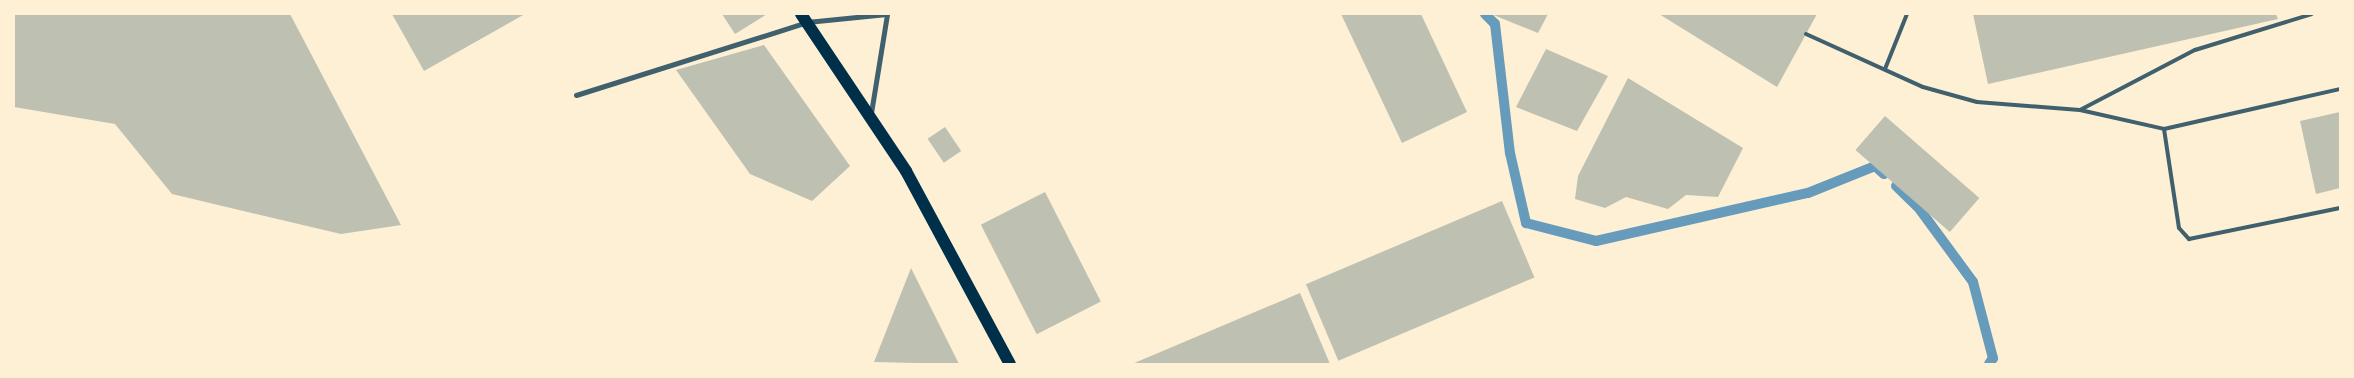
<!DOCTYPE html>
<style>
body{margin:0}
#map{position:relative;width:2354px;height:378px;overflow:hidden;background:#fdf0d5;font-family:"Roboto Condensed",sans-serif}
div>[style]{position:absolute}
.stream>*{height:10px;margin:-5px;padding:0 5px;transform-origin:5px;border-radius:5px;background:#669bbc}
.building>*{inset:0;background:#bec0b2;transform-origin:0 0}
.service>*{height:4px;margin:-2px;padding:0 2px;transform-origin:2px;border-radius:2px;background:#3f606c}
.minor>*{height:5px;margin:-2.5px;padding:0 2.5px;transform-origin:2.5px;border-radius:2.5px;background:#3f606c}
.primary>*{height:12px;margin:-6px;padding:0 6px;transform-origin:6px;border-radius:6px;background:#003049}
span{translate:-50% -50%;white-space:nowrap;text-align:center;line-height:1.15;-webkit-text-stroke:4.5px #fdf0d5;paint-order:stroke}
.frame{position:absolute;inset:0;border:15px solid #fdf0d5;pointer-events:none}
</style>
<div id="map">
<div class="stream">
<div style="left:1485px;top:14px;width:14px;rotate:45deg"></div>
<div style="left:1495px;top:24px;width:130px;rotate:83.4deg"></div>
<div style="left:1510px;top:153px;width:72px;rotate:77.1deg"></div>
<div style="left:1526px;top:223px;width:72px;rotate:14.4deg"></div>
<div style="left:1596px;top:241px;width:217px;rotate:-12.8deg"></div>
<div style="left:1808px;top:193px;width:72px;rotate:-21.9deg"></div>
<div style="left:1875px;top:166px;width:12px;rotate:42deg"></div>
<div style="left:1896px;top:186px;width:30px;rotate:44deg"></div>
<div style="left:1918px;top:207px;width:93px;rotate:53.7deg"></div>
<div style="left:1973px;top:282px;width:79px;rotate:75.3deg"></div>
<div style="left:1993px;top:358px;width:7px;rotate:124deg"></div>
</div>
<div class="building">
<div style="clip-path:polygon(14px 14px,290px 14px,401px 225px,341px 234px,172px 194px,115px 124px,14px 107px)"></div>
<div style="clip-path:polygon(392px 14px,525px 14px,424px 71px)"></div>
<div style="clip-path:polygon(722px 14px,767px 14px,735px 34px)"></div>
<div style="clip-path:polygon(1341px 14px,1421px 14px,1467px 112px,1402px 143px)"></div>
<div style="clip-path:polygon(1491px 14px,1548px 14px,1538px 33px)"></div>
<div style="clip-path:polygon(1659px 14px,1817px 14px,1777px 87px)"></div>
<div style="clip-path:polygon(1973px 14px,2276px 14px,2278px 19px,1988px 84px)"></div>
<div style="clip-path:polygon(764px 45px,850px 166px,812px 201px,750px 174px,676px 70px)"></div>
<div style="clip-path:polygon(1546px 49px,1608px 76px,1577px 131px,1516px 107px)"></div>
<div style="clip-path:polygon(1628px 78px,1743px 148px,1718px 197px,1686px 195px,1668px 209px,1626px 197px,1605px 208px,1575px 199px,1578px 176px)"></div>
<div style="clip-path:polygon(2340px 112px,2340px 188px,2316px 194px,2300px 121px)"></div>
<div style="left:1885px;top:116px;width:125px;height:45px;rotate:41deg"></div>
<div style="left:945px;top:127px;width:29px;height:21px;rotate:56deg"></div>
<div style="left:1045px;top:192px;width:123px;height:72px;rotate:63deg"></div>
<div style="left:1502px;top:201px;width:83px;height:213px;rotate:67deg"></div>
<div style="clip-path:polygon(911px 268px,959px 364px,874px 362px)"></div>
<div style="clip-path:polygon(1300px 293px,1330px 364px,1132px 364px)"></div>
</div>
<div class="service">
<div style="left:1806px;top:34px;width:128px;rotate:24.4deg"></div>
<div style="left:1923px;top:87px;width:56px;rotate:15.5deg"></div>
<div style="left:1977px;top:102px;width:103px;rotate:4.4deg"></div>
<div style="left:2080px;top:110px;width:86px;rotate:12.7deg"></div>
<div style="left:2164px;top:129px;width:180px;rotate:-12.8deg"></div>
<div style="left:1885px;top:69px;width:59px;rotate:-68.2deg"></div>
<div style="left:2080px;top:110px;width:130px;rotate:-27.6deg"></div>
<div style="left:2195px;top:50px;width:122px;rotate:-17.1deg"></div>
<div style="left:2164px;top:129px;width:100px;rotate:81.4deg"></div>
<div style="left:2179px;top:228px;width:15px;rotate:48deg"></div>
<div style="left:2189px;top:239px;width:154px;rotate:-11.6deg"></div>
</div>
<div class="minor">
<div style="left:576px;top:95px;width:242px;rotate:-17.5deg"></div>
<div style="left:807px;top:22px;width:80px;rotate:-5.7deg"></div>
<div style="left:871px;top:113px;width:100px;rotate:-80.8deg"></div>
</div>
<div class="primary">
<div style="left:801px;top:14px;width:189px;rotate:56.2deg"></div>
<div style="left:906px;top:171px;width:219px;rotate:61.7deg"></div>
</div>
<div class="frame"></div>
</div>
